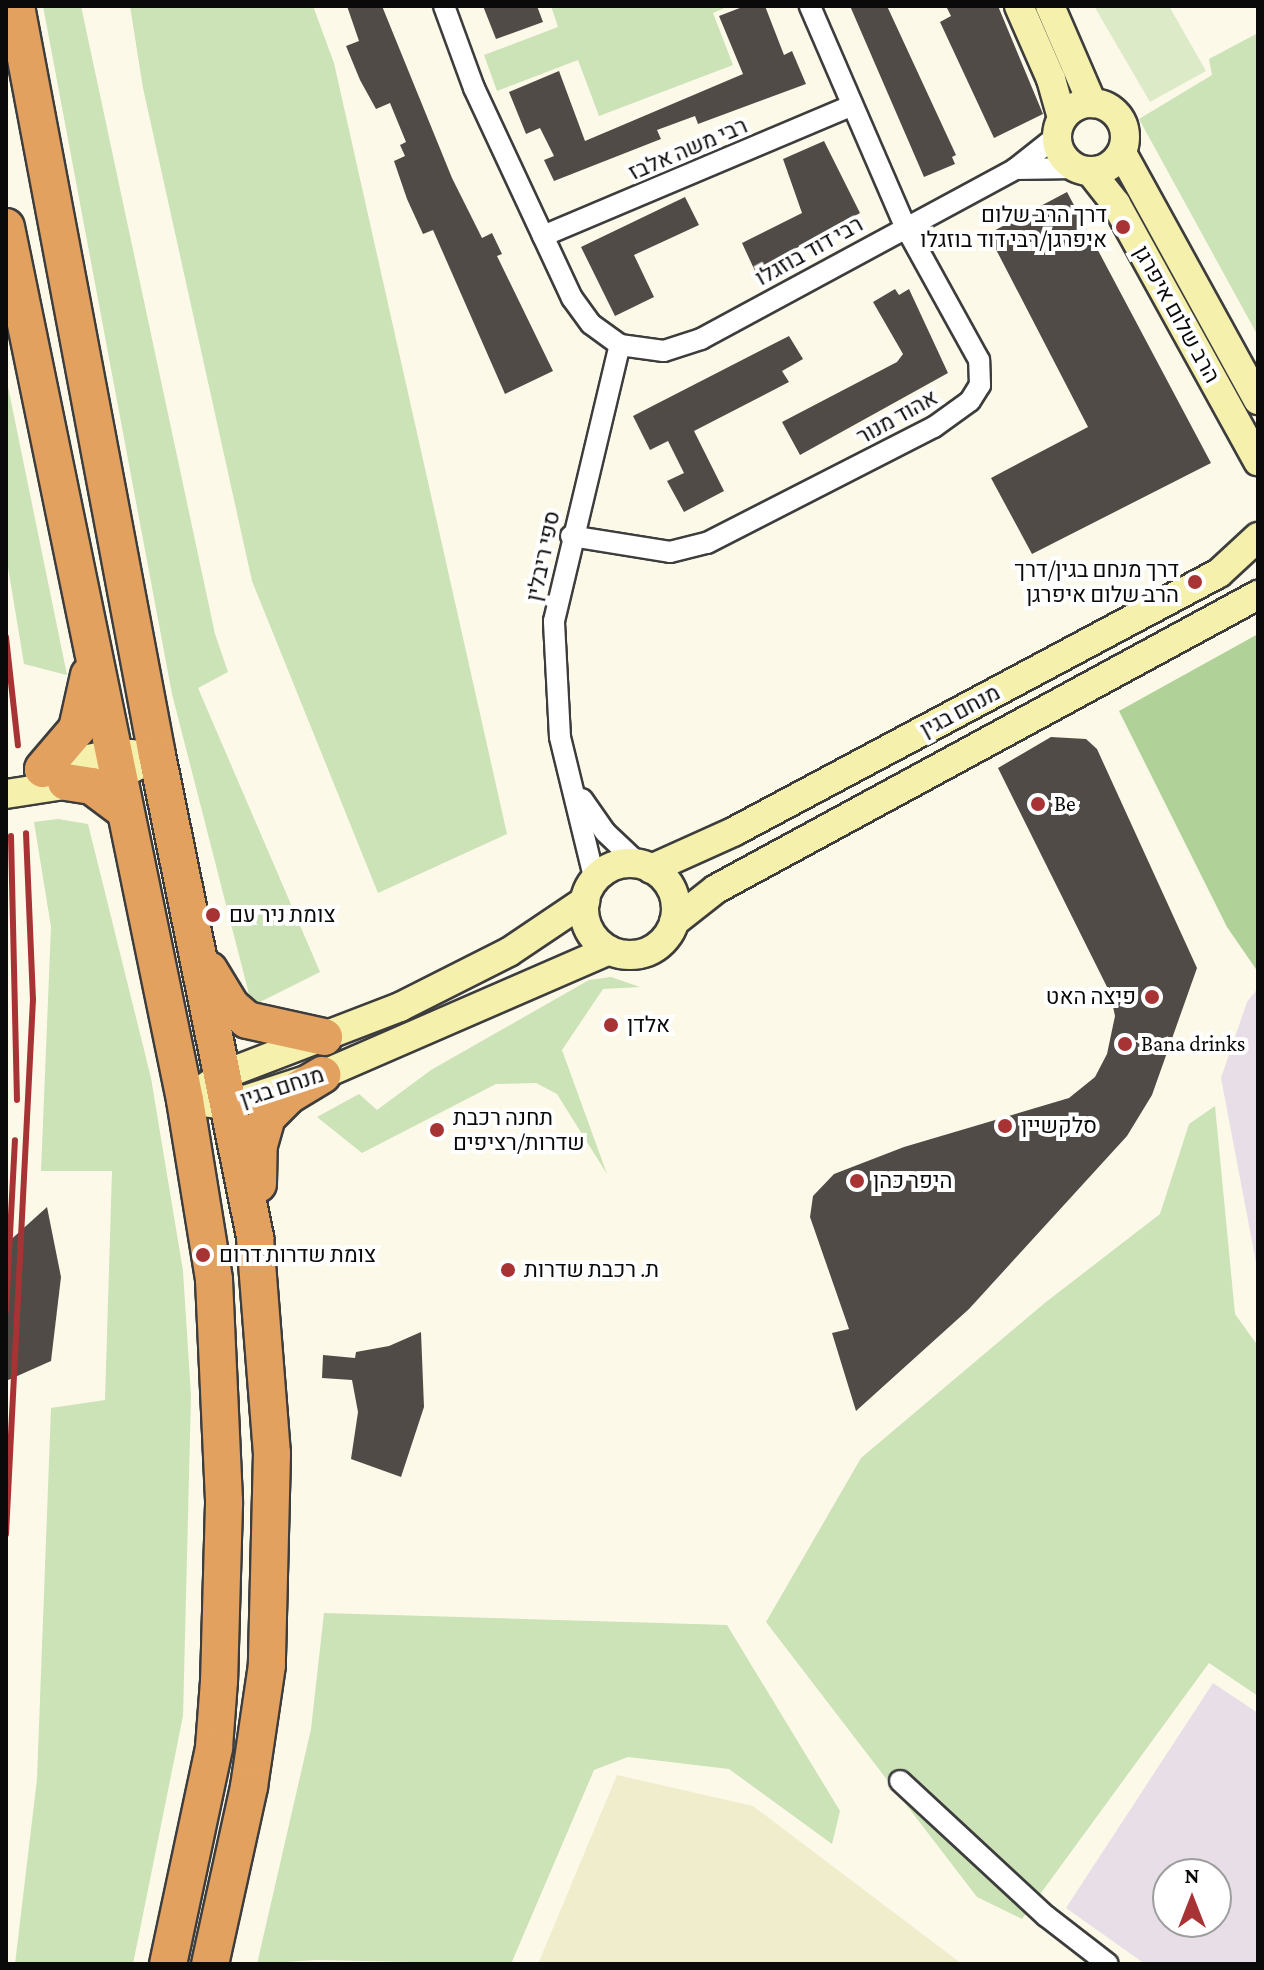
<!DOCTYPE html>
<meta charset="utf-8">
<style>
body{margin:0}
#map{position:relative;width:1264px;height:1970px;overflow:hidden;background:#fcf9e9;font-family:"Crimson Pro",Heebo,serif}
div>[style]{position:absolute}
.industrial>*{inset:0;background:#e7dee8}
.farmland>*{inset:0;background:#efedcc}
.green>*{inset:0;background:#cce2b7}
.forest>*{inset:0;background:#b0d198}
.pitch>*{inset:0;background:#ddeac8}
.building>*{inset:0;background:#514b47}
.roads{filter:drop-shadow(2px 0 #3d3d3d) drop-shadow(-2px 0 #3d3d3d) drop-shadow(0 2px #3d3d3d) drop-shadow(0 -2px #3d3d3d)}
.street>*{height:20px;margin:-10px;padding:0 10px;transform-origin:10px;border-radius:10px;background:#fff}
.secondary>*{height:28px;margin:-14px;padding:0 14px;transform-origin:14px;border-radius:14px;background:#f5f0ab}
.secondary>.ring{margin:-14px;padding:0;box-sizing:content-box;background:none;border:28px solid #f5f0ab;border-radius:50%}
.highway>*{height:36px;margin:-18px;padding:0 18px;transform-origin:18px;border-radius:18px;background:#e3a160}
.rail>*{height:6px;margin:-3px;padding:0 3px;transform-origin:3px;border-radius:3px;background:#a83334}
.dots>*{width:22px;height:22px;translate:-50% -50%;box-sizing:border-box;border:4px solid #fff;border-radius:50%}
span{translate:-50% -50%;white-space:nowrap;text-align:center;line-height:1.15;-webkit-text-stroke:8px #fff;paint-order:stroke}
.street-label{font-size:22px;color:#0a0a0a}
.poi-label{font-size:22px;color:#0a0a0a}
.right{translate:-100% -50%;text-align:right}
.left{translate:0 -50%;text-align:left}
.frame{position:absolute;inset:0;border:8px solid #0a0a0a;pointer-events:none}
.north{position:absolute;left:1152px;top:1858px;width:80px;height:80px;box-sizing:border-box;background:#fff;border:2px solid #9d9d9d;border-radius:50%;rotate:0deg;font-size:22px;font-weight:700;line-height:32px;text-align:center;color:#0a0a0a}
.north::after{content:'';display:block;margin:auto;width:28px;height:36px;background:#a83334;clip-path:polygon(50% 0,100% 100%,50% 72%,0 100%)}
</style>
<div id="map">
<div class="industrial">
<div style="clip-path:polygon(1258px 988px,1258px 1273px,1221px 1078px,1247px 1002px)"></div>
<div style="clip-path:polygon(evenodd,1213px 1683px,1258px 1713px,1258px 1964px,1145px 1964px,1066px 1908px,1213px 1683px,1168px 1874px,1216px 1874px,1216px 1922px,1168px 1922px,1168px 1874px)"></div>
</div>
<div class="farmland">
<div style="clip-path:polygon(617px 1775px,753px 1806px,962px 1964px,538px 1964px)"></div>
</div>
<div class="green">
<div style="clip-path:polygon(43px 6px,81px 6px,215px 634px,228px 672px,198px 688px,320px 972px,252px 1006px,172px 694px)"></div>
<div style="clip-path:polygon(130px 6px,313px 6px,334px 63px,507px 834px,378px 893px,252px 581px,143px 88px)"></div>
<div style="clip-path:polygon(551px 6px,729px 6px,713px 13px,733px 65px,599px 116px,578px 60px,497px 91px,484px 55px,558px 27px)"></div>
<div style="clip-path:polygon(1258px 33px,1258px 336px,1139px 119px,1212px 75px,1209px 59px)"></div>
<div style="clip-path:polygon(6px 377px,67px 675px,24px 664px,6px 555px)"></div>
<div style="clip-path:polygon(58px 819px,88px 824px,151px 1078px,183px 1271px,191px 1396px,183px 1716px,133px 1964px,15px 1964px,37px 1779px,51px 1408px,105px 1400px,112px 1171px,41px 1171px,51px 927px,34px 822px)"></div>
<div style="clip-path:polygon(611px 977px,640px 987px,603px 989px,562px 1050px,607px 1174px,557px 1094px,536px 1083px,496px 1084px,362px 1153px,317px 1117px,359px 1094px,377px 1110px,431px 1070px,589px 980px)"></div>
<div style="clip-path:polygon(1215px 1106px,1235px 1314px,1258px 1346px,1258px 1696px,1209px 1663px,1022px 1919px,977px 1897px,766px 1622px,861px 1458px,1046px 1302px,1160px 1214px,1189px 1124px)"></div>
<div style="clip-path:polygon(324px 1613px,727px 1625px,840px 1811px,832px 1844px,729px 1769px,628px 1757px,594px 1770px,511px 1964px,316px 1960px,257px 1964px,311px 1729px)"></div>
</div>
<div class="forest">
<div style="clip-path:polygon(1258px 634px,1258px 972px,1227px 927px,1119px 711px)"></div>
</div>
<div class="pitch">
<div style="clip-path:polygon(1094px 6px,1169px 6px,1206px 71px,1150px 102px)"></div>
</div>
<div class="building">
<div style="clip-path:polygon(347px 6px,382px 6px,452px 178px,482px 238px,492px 233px,502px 254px,497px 256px,553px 371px,505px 394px,433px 230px,423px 234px,407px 199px,394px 161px,405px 156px,400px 145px,406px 142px,390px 103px,376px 109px,360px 80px,346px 46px,359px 41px)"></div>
<div style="clip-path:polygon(483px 6px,537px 6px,543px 22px,496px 39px)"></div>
<div style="clip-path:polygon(745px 6px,765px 6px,784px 55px,792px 51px,806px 84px,698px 124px,695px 116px,657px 130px,661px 139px,554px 181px,544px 160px,554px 156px,540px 128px,526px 134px,509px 92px,559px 71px,585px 141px,743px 74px,719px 16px)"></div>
<div style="clip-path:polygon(850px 6px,887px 6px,956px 155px,952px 157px,955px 164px,924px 177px)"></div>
<div style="clip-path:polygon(946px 6px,998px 6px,1043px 114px,994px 138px,940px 22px,951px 16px)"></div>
<div style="clip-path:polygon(824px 141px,860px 213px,755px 271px,742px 243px,802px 213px,783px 159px)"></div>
<div style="clip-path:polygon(1067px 192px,1211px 463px,1032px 554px,991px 478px,1088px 427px,988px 234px)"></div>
<div style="clip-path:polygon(685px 197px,699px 225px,634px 255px,654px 297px,615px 316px,581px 247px)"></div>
<div style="clip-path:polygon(895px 289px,899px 295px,909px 289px,948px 373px,800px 455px,782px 422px,897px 362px,903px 354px,873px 302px)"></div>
<div style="clip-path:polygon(789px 336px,803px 359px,782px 371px,789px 382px,694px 431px,724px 491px,684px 512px,667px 481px,684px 473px,668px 441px,650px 450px,633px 416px)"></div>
<div style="clip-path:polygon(1051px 737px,1086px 739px,1097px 749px,1197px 968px,1152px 1095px,1127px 1136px,969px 1309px,856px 1411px,832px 1333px,849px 1329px,810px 1217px,813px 1196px,834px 1174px,904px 1147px,1069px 1098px,1095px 1077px,1107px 1054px,1115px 1016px,1110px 993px,998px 768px)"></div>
<div style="clip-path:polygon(47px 1207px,61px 1277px,51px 1361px,6px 1381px,6px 1244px)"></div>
<div style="clip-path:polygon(421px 1332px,424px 1407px,401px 1477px,351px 1459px,358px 1412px,352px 1380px,322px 1378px,323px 1355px,355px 1358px,356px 1352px,389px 1346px)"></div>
</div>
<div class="roads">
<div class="street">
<div style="left:444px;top:6px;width:87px;rotate:69.9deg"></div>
<div style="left:474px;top:88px;width:232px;rotate:65deg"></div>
<div style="left:572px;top:298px;width:32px;rotate:54deg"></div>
<div style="left:591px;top:324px;width:36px;rotate:36deg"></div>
<div style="left:620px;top:345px;width:44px;rotate:7.8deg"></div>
<div style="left:664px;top:351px;width:39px;rotate:-18deg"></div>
<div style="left:701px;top:339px;width:357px;rotate:-28.4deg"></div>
<div style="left:1015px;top:169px;width:53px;rotate:-38.2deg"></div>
<div style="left:1015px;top:169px;width:61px;rotate:-0.9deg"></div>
<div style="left:543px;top:236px;width:334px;rotate:-22.9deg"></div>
<div style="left:571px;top:536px;width:100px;rotate:9.2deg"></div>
<div style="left:670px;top:552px;width:38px;rotate:-14deg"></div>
<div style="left:707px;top:543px;width:255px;rotate:-27.1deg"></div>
<div style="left:934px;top:427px;width:44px;rotate:-35.8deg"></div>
<div style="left:970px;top:401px;width:19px;rotate:-58deg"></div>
<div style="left:980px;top:385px;width:25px;rotate:-92deg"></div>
<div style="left:979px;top:360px;width:153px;rotate:-118.9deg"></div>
<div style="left:905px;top:226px;width:240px;rotate:-113.4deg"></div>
<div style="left:582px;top:799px;width:40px;rotate:55.1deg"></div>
<div style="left:605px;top:832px;width:48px;rotate:43.3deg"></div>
<div style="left:595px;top:881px;width:148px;rotate:-103.7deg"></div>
<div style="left:560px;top:737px;width:116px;rotate:-93deg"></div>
<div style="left:554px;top:621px;width:284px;rotate:-76.6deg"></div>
<div style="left:900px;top:1781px;width:199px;rotate:42.8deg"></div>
<div style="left:1046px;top:1916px;width:78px;rotate:37.7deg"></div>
</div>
<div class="secondary">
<div style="left:1019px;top:6px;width:80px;rotate:66.3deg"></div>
<div style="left:1051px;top:79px;width:41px;rotate:74.2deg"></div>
<div style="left:1050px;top:6px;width:106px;rotate:66.6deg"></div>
<div class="ring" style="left:1057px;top:103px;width:40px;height:40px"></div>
<div style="left:1122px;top:153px;width:282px;rotate:61.2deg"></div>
<div style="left:1090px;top:171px;width:42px;rotate:51.8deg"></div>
<div style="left:1116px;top:204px;width:294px;rotate:61.1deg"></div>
<div style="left:39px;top:770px;width:74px;rotate:-12.5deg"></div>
<div style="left:111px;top:754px;width:21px"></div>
<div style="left:6px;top:794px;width:111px;rotate:-8.8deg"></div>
<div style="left:116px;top:777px;width:47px;rotate:-28.2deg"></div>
<div class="ring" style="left:584px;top:863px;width:64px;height:64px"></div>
<div style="left:651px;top:869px;width:92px;rotate:-24.3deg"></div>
<div style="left:735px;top:831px;width:548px;rotate:-28.06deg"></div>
<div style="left:1219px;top:573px;width:53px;rotate:-42.7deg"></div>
<div style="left:674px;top:922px;width:53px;rotate:-38.2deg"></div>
<div style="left:716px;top:889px;width:617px;rotate:-28.48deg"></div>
<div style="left:206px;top:1087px;width:21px;rotate:-35deg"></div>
<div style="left:223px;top:1075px;width:190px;rotate:-21deg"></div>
<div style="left:400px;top:1007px;width:122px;rotate:-26.8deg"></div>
<div style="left:509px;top:952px;width:92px;rotate:-33.9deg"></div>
<div style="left:185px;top:1100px;width:44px;rotate:6.5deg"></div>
<div style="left:229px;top:1105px;width:98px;rotate:-17.9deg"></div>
<div style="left:322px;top:1075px;width:313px;rotate:-23.5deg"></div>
</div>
<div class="highway">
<div style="left:16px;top:6px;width:762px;rotate:79.34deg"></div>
<div style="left:157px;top:755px;width:493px;rotate:78.5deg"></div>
<div style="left:255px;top:1238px;width:216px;rotate:85.5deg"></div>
<div style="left:272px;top:1453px;width:212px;rotate:91.4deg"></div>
<div style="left:267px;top:1665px;width:123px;rotate:98.4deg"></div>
<div style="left:249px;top:1787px;width:181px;rotate:102.4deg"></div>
<div style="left:6px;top:227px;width:891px;rotate:78.41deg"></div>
<div style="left:185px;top:1100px;width:182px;rotate:80.8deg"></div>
<div style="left:214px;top:1280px;width:224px;rotate:87.4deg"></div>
<div style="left:224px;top:1504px;width:177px;rotate:91.6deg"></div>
<div style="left:219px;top:1681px;width:67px;rotate:94.3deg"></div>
<div style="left:214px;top:1748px;width:221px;rotate:102deg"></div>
<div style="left:43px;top:769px;width:52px;rotate:-49.6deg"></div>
<div style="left:77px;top:729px;width:55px;rotate:-77.5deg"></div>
<div style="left:66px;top:782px;width:26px;rotate:9deg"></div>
<div style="left:92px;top:786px;width:39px;rotate:37deg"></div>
<div style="left:209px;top:970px;width:42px;rotate:58.6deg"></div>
<div style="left:231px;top:1006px;width:21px;rotate:41deg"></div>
<div style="left:247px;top:1020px;width:79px;rotate:12.4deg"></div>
<div style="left:258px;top:1184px;width:39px;rotate:-89deg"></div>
<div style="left:259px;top:1145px;width:29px;rotate:-74deg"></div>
<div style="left:267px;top:1117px;width:31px;rotate:-45deg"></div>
<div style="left:289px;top:1095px;width:39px;rotate:-31deg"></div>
</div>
</div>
<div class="rail">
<div style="left:6px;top:637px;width:109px;rotate:83.7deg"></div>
<div style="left:11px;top:836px;width:264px;rotate:88.7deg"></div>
<div style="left:6px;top:1311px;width:171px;rotate:-87deg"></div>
<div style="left:6px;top:1534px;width:535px;rotate:-87.11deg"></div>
<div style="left:33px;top:1000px;width:167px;rotate:-92.4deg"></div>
</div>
<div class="dots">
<div style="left:1123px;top:227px;background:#a83334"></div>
<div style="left:1195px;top:582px;background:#a83334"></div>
<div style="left:1038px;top:804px;background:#a83334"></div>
<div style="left:213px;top:915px;background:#a83334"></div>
<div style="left:1152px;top:997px;background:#a83334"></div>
<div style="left:611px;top:1025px;background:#a83334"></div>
<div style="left:1125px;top:1044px;background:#a83334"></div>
<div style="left:1005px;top:1126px;background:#a83334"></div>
<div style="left:437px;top:1130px;background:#a83334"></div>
<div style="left:857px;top:1181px;background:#a83334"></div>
<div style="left:203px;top:1255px;background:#a83334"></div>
<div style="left:508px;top:1270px;background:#a83334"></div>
</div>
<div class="street-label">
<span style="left:688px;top:149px;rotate:-23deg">רבי משה אלבז</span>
<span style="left:809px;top:251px;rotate:-29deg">רבי דוד בוזגלו</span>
<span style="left:1177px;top:314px;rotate:61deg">הרב שלום איפרגן</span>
<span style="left:897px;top:417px;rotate:-29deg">אהוד מנור</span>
<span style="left:543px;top:556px;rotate:-78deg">ספי ריבלין</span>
<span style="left:960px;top:711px;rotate:-28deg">מנחם בגין</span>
<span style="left:282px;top:1087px;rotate:-18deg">מנחם בגין</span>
</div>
<div class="poi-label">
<span class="right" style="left:1107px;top:227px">דרך הרב שלום<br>איפרגן/רבי דוד בוזגלו</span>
<span class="right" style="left:1179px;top:582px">דרך מנחם בגין/דרך<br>הרב שלום איפרגן</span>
<span class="left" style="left:1054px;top:804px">Be</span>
<span class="left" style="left:229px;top:915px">צומת ניר עם</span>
<span class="right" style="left:1136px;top:997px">פיצה האט</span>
<span class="left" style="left:627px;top:1025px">אלדן</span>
<span class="left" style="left:1141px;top:1044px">Bana drinks</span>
<span class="left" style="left:453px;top:1130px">תחנה רכבת<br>שדרות/רציפים</span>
<span class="left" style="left:1021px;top:1126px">סלקשיין</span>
<span class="left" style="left:873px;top:1181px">היפר כהן</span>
<span class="left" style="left:219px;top:1255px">צומת שדרות דרום</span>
<span class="left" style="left:524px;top:1270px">ת. רכבת שדרות</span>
</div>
<div class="frame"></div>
<div class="north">N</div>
</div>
